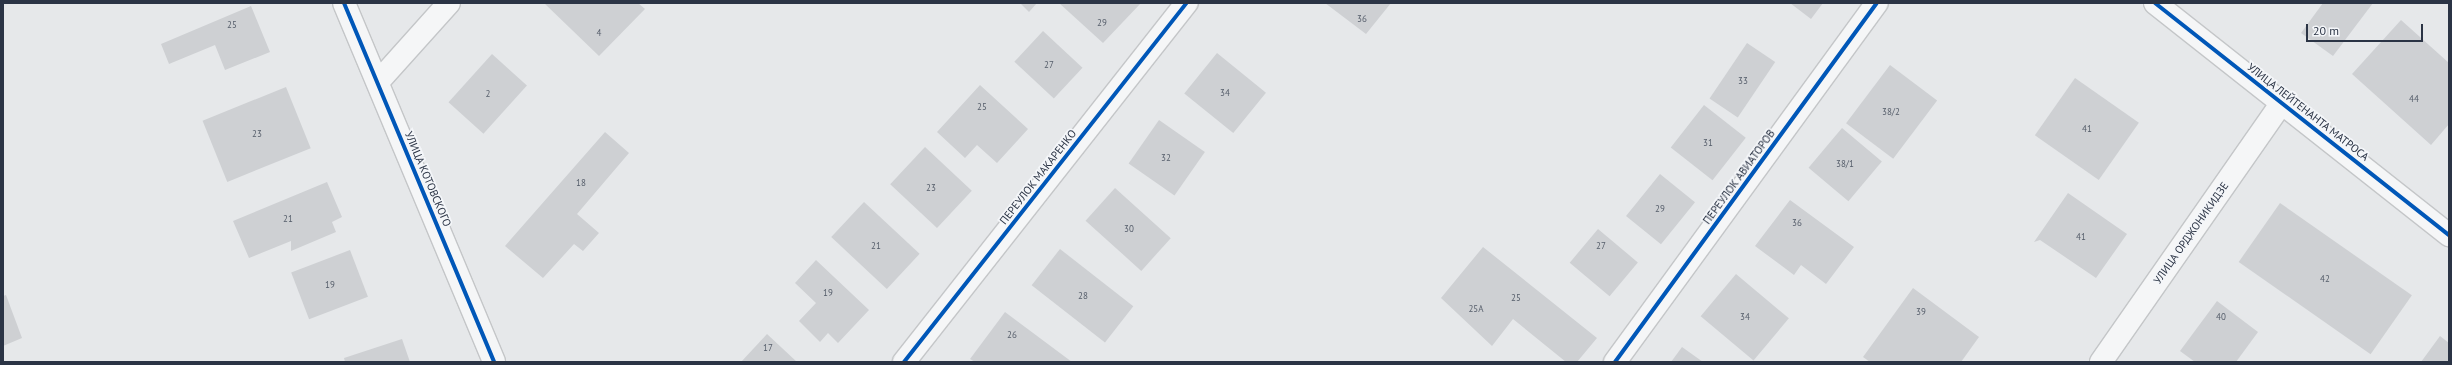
<!DOCTYPE html>
<meta charset="utf-8">
<style>
body{margin:0}
#map{position:relative;width:2452px;height:365px;overflow:hidden;background:#e6e8ea;font-family:"PT Sans",sans-serif}
div>[style]{position:absolute}
.building>*{inset:0;background:#ced0d3;transform-origin:0 0}
.roads{filter:drop-shadow(1px 0 #c4c6c8) drop-shadow(-1px 0 #c4c6c8) drop-shadow(0 1px #c4c6c8) drop-shadow(0 -1px #c4c6c8)}
.minor>*{height:22px;margin:-11px;padding:0 11px;transform-origin:11px;border-radius:11px;background:#f5f6f7}
.cycleway>*{height:4px;margin:-2px;padding:0 2px;transform-origin:2px;border-radius:2px;background:#0057b8}
span{translate:-50% -50%;white-space:nowrap;text-align:center;line-height:1.15;-webkit-text-stroke:3.5px #f4f6f9;paint-order:stroke}
.number-label{font-size:9px;color:#545c69}
.number-label span{-webkit-text-stroke-width:0}
.street-label{font-size:11px;color:#2b3445}
.frame{position:absolute;inset:0;border:4px solid #2b3445;pointer-events:none}
.scale{position:absolute;left:2306px;top:24px;width:117px;height:18px;box-sizing:border-box;border:2px solid #2b3445;border-top:0;padding-left:5px;font-size:12px;line-height:14px;white-space:nowrap;color:#2b3445;-webkit-text-stroke:3px #f4f6f9;paint-order:stroke}
</style>
<div id="map">
<div class="building">
<div style="clip-path:polygon(544px 3px,638px 3px,645px 9px,599px 56px)"></div>
<div style="clip-path:polygon(1020px 3px,1037px 3px,1029px 12px)"></div>
<div style="clip-path:polygon(1059px 3px,1141px 3px,1103px 43px)"></div>
<div style="clip-path:polygon(1325px 3px,1391px 3px,1366px 34px)"></div>
<div style="clip-path:polygon(1790px 3px,1823px 3px,1811px 19px)"></div>
<div style="clip-path:polygon(2323px 3px,2373px 3px,2333px 56px,2301px 33px)"></div>
<div style="clip-path:polygon(251px 6px,270px 52px,225px 70px,215px 45px,169px 64px,161px 44px)"></div>
<div style="clip-path:polygon(2401px 20px,2449px 63px,2449px 124px,2431px 145px,2352px 74px)"></div>
<div style="left:1043px;top:31px;width:54px;height:42px;rotate:43deg"></div>
<div style="left:1747px;top:43px;width:34px;height:67px;rotate:34deg"></div>
<div style="left:1217px;top:53px;width:63px;height:52px;rotate:39deg"></div>
<div style="left:492px;top:54px;width:47px;height:65px;rotate:42deg"></div>
<div style="left:1890px;top:65px;width:59px;height:73px;rotate:37deg"></div>
<div style="left:2075px;top:78px;width:78px;height:70px;rotate:35deg"></div>
<div style="clip-path:polygon(980px 85px,1028px 129px,997px 163px,977px 145px,965px 158px,937px 132px)"></div>
<div style="left:286px;top:87px;width:66px;height:90px;rotate:68deg"></div>
<div style="left:1704px;top:105px;width:53px;height:54px;rotate:38deg"></div>
<div style="left:1159px;top:120px;width:56px;height:53px;rotate:35deg"></div>
<div style="left:1842px;top:128px;width:52px;height:52px;rotate:40deg"></div>
<div style="clip-path:polygon(605px 132px,629px 153px,577px 214px,599px 233px,583px 251px,574px 244px,543px 278px,505px 246px)"></div>
<div style="left:925px;top:147px;width:64px;height:51px;rotate:43deg"></div>
<div style="left:1660px;top:174px;width:45px;height:54px;rotate:39deg"></div>
<div style="clip-path:polygon(327px 182px,342px 217px,332px 222px,336px 232px,291px 251px,291px 241px,249px 258px,233px 221px)"></div>
<div style="left:1115px;top:188px;width:75px;height:44px;rotate:42deg"></div>
<div style="clip-path:polygon(2068px 193px,2127px 234px,2096px 278px,2040px 240px,2034px 242px)"></div>
<div style="clip-path:polygon(1790px 200px,1854px 247px,1826px 284px,1801px 265px,1794px 275px,1755px 246px)"></div>
<div style="left:864px;top:202px;width:76px;height:48px;rotate:43deg"></div>
<div style="left:2280px;top:203px;width:161px;height:72px;rotate:35deg"></div>
<div style="left:1598px;top:229px;width:52px;height:44px;rotate:40deg"></div>
<div style="clip-path:polygon(1483px 247px,1597px 338px,1577px 362px,1566px 362px,1513px 319px,1492px 346px,1441px 298px)"></div>
<div style="left:1060px;top:249px;width:93px;height:46px;rotate:38deg"></div>
<div style="left:350px;top:250px;width:50px;height:63px;rotate:69deg"></div>
<div style="clip-path:polygon(816px 260px,869px 310px,838px 343px,828px 333px,820px 342px,799px 321px,816px 303px,795px 283px)"></div>
<div style="left:1736px;top:274px;width:69px;height:55px;rotate:40deg"></div>
<div style="clip-path:polygon(1913px 288px,1979px 337px,1961px 362px,1870px 362px,1863px 357px)"></div>
<div style="clip-path:polygon(6px 295px,22px 338px,3px 346px,3px 296px)"></div>
<div style="clip-path:polygon(2217px 301px,2258px 332px,2236px 362px,2195px 362px,2180px 351px)"></div>
<div style="clip-path:polygon(1005px 312px,1072px 362px,975px 362px,970px 359px)"></div>
<div style="clip-path:polygon(767px 334px,797px 362px,741px 362px)"></div>
<div style="clip-path:polygon(2440px 336px,2449px 343px,2449px 362px,2421px 362px)"></div>
<div style="clip-path:polygon(402px 339px,410px 362px,345px 362px,344px 358px)"></div>
<div style="clip-path:polygon(1682px 347px,1703px 362px,1671px 362px)"></div>
</div>
<div class="roads">
<div class="minor">
<div style="left:344px;top:3px;width:389px;rotate:67.3deg"></div>
<div style="left:2155px;top:3px;width:375px;rotate:38.3deg"></div>
<div style="left:378px;top:82px;width:106px;rotate:-48.1deg"></div>
<div style="left:904px;top:362px;width:457px;rotate:-51.8deg"></div>
<div style="left:1615px;top:362px;width:444px;rotate:-53.9deg"></div>
<div style="left:2101px;top:362px;width:316px;rotate:-55.1deg"></div>
</div>
</div>
<div class="cycleway">
<div style="left:344px;top:3px;width:389px;rotate:67.3deg"></div>
<div style="left:2155px;top:3px;width:375px;rotate:38.3deg"></div>
<div style="left:904px;top:362px;width:457px;rotate:-51.8deg"></div>
<div style="left:1615px;top:362px;width:444px;rotate:-53.9deg"></div>
</div>
<div class="number-label">
<span style="left:1362px;top:19px">36</span>
<span style="left:1102px;top:23px">29</span>
<span style="left:232px;top:25px">25</span>
<span style="left:599px;top:33px">4</span>
<span style="left:1049px;top:65px">27</span>
<span style="left:1743px;top:81px">33</span>
<span style="left:1225px;top:93px">34</span>
<span style="left:488px;top:94px">2</span>
<span style="left:2414px;top:99px">44</span>
<span style="left:982px;top:107px">25</span>
<span style="left:1891px;top:112px">38/2</span>
<span style="left:2087px;top:129px">41</span>
<span style="left:257px;top:134px">23</span>
<span style="left:1708px;top:143px">31</span>
<span style="left:1166px;top:158px">32</span>
<span style="left:1845px;top:164px">38/1</span>
<span style="left:581px;top:183px">18</span>
<span style="left:931px;top:188px">23</span>
<span style="left:1660px;top:209px">29</span>
<span style="left:288px;top:219px">21</span>
<span style="left:1797px;top:223px">36</span>
<span style="left:1129px;top:229px">30</span>
<span style="left:2081px;top:237px">41</span>
<span style="left:876px;top:246px">21</span>
<span style="left:1601px;top:246px">27</span>
<span style="left:2325px;top:279px">42</span>
<span style="left:330px;top:285px">19</span>
<span style="left:828px;top:293px">19</span>
<span style="left:1083px;top:296px">28</span>
<span style="left:1516px;top:298px">25</span>
<span style="left:1476px;top:309px">25А</span>
<span style="left:1921px;top:312px">39</span>
<span style="left:1745px;top:317px">34</span>
<span style="left:2221px;top:317px">40</span>
<span style="left:1012px;top:335px">26</span>
<span style="left:768px;top:348px">17</span>
</div>
<div class="street-label">
<span style="left:2308px;top:112px;rotate:38deg">УЛИЦА ЛЕЙТЕНАНТА МАТРОСА</span>
<span style="left:1038px;top:177px;rotate:-52deg">ПЕРЕУЛОК МАКАРЕНКО</span>
<span style="left:1739px;top:177px;rotate:-54deg">ПЕРЕУЛОК АВИАТОРОВ</span>
<span style="left:428px;top:179px;rotate:67deg">УЛИЦА КОТОВСКОГО</span>
<span style="left:2191px;top:233px;rotate:-55deg">УЛИЦА ОРДЖОНИКИДЗЕ</span>
</div>
<div class="frame"></div>
<div class="scale">20 m</div>
</div>
